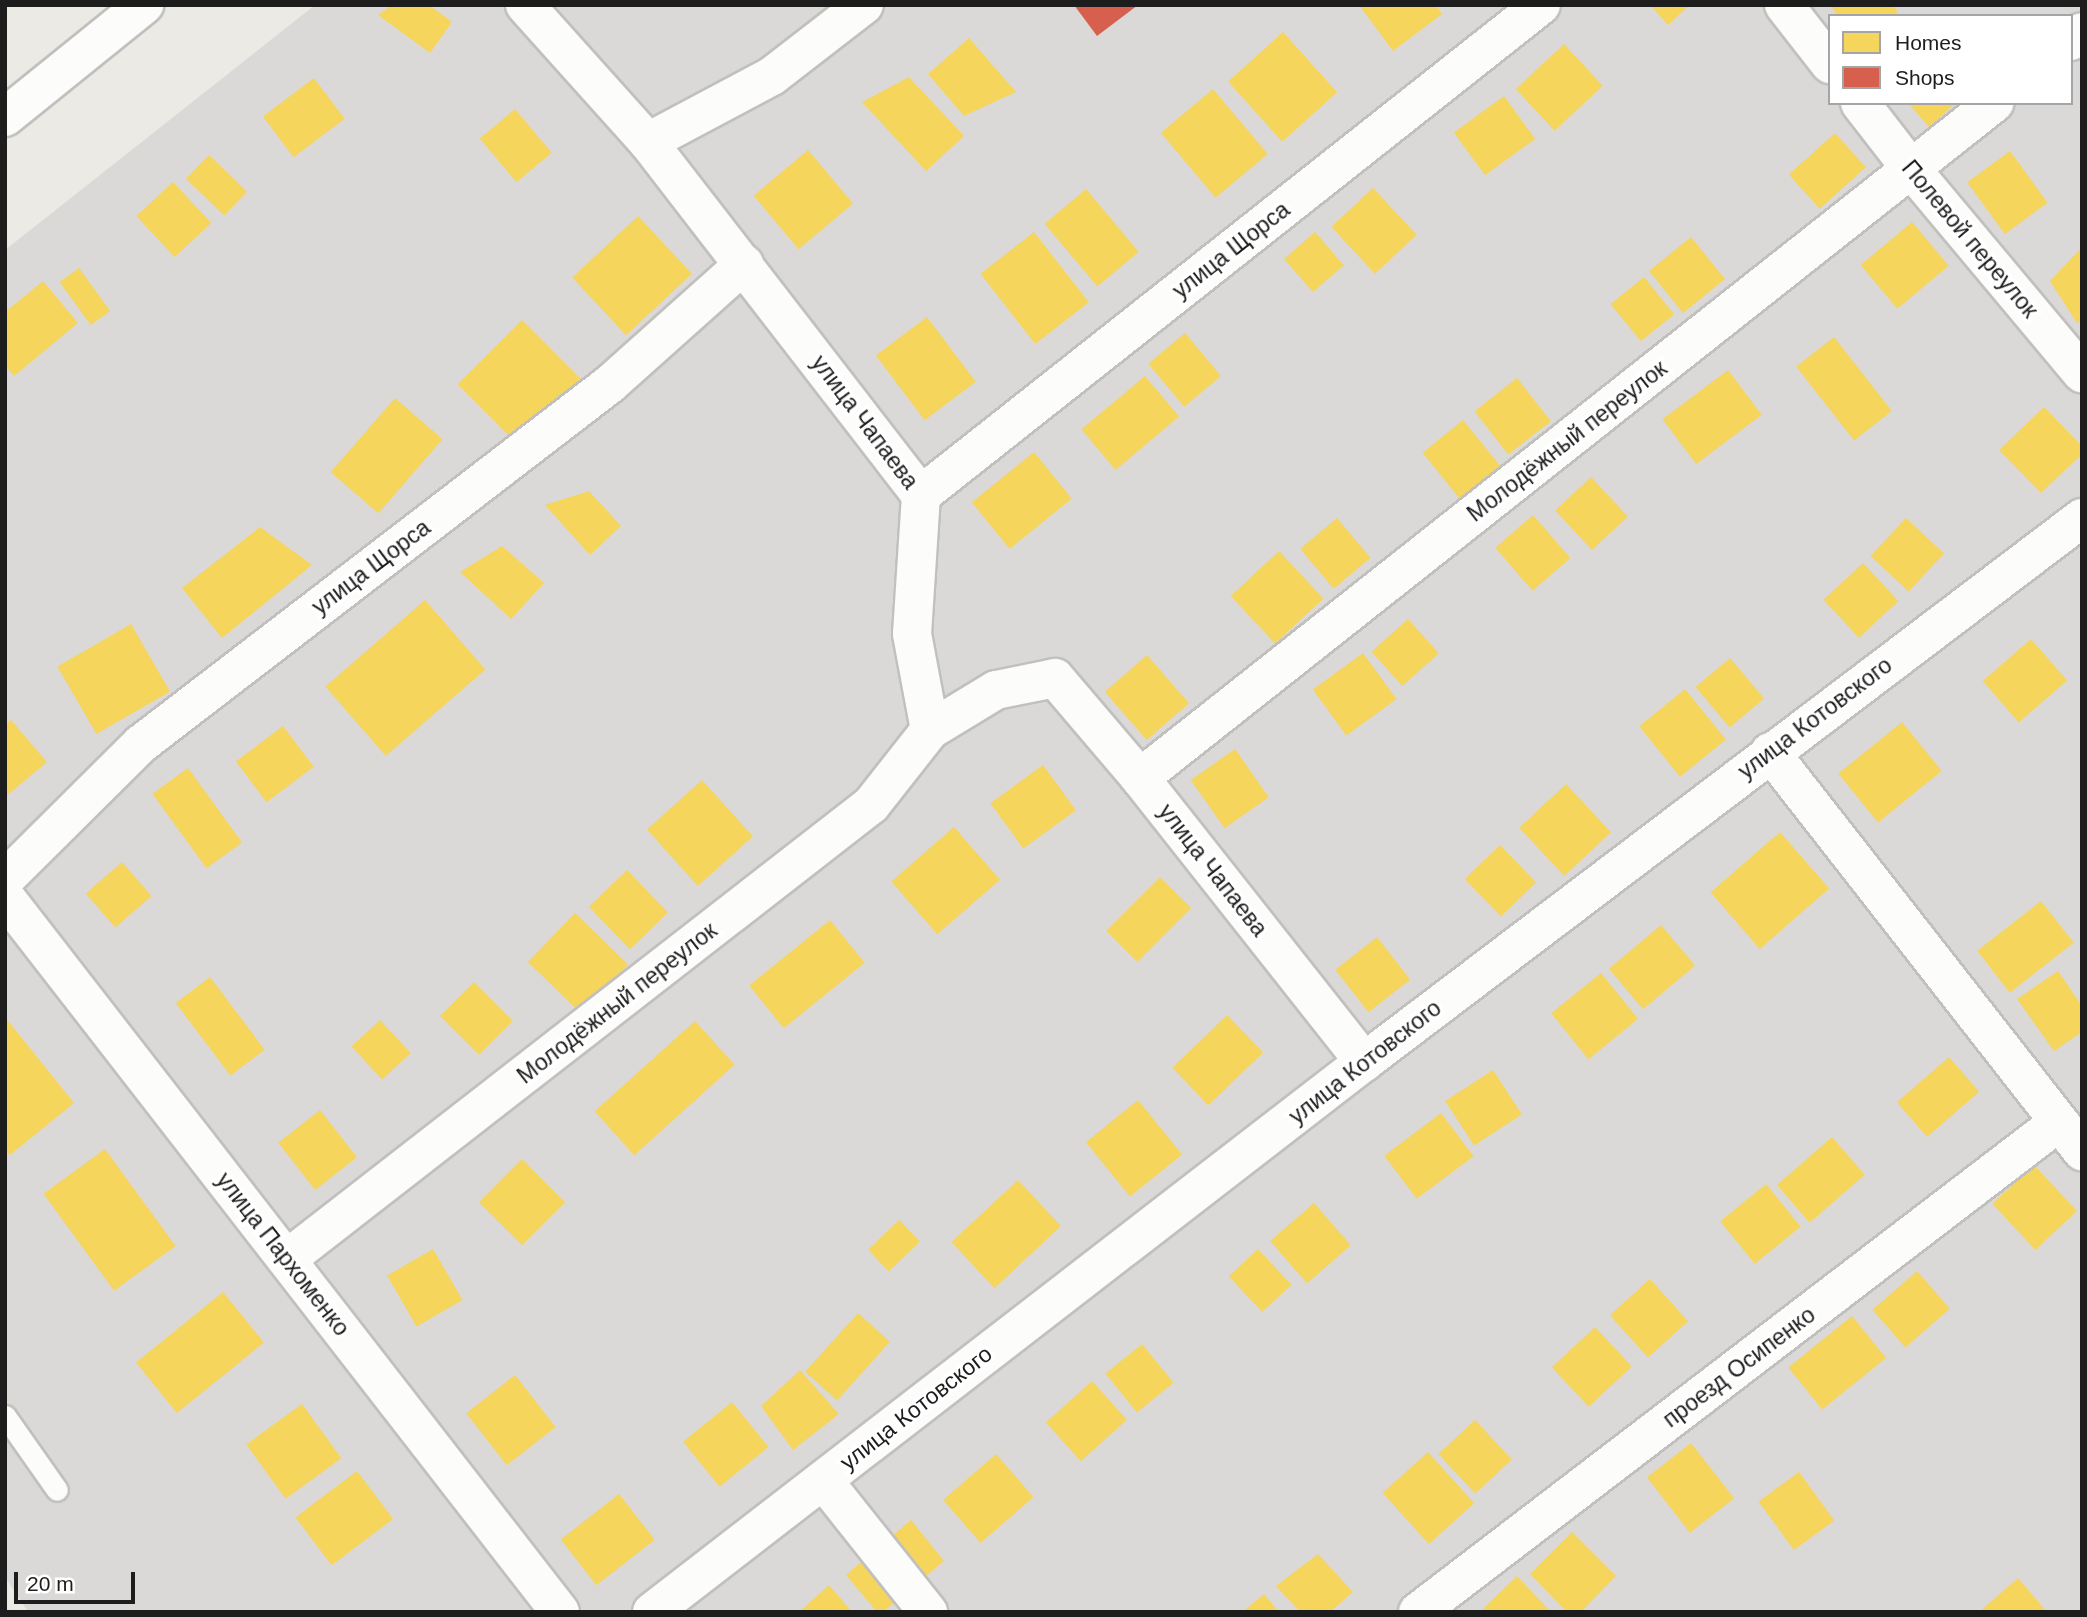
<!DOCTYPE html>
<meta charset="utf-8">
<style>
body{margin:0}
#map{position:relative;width:2087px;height:1617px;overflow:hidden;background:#ebeae5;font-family:Helvetica,sans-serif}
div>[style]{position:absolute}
.residential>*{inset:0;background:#dad9d7}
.homes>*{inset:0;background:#f6d55c;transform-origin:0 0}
.shops>*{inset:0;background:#d6604d}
.roads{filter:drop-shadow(2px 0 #c1c0be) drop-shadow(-2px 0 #c1c0be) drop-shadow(0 2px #c1c0be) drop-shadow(0 -2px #c1c0be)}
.service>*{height:21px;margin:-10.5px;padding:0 10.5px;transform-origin:10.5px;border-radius:10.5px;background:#fcfcfb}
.minor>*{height:38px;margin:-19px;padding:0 19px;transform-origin:19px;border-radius:19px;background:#fcfcfb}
.tertiary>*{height:38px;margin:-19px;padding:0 19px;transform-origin:19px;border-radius:19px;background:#fcfcfb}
span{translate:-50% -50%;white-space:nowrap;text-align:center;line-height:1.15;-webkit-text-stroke:7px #fff;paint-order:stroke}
.street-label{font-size:23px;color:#1d1d1d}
.frame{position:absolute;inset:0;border:7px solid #1d1d1d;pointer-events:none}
.legend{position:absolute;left:1828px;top:14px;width:245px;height:91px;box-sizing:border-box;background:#fff;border:2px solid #a5a5a5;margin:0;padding:9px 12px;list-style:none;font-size:21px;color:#1d1d1d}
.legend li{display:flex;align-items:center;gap:14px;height:35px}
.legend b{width:35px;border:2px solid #a5a5a5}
.scale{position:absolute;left:14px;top:1572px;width:121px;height:32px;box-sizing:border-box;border:4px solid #1d1d1d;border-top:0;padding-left:9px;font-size:21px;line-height:24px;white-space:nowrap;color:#1d1d1d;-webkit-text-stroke:5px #fff;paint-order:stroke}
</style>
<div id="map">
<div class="residential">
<div style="clip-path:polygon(evenodd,315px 5px,2082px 5px,2082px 1612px,28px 1612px,5px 1577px,5px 250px,315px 5px,1830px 16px,2071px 16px,2071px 103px,1830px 103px,1830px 16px)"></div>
</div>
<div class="homes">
<div style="clip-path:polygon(392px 5px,429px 5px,452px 22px,430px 53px,378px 15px)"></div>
<div style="clip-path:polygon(1359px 5px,1436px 5px,1442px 14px,1393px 51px)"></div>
<div style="clip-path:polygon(1650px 5px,1690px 5px,1668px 25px)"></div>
<div style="clip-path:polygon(1830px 5px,1892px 5px,1898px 12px,1893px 16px,1838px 16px)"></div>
<div style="left:1283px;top:32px;width:81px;height:74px;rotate:48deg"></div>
<div style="clip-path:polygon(969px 38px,1016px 92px,964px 116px,928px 74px)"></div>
<div style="left:1564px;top:44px;width:57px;height:66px;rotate:47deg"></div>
<div style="clip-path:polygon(909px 77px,964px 136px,926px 171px,862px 102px)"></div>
<div style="left:314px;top:78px;width:51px;height:64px;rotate:53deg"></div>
<div style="left:1213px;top:89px;width:85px;height:68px;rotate:50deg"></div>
<div style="left:1504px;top:96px;width:53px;height:62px;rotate:54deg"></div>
<div style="clip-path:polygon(1908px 103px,1956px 103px,1929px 127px)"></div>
<div style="left:515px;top:109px;width:57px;height:46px;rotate:50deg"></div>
<div style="left:1835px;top:133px;width:46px;height:62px;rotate:48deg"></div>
<div style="left:808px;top:150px;width:70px;height:71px;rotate:50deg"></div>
<div style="left:2010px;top:151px;width:64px;height:53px;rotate:54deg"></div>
<div style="left:209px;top:155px;width:53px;height:33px;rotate:44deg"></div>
<div style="left:173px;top:182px;width:56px;height:50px;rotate:47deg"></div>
<div style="left:1373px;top:188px;width:64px;height:57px;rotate:47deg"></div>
<div style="left:1086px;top:189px;width:82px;height:54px;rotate:50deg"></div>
<div style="left:638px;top:216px;width:79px;height:90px;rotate:47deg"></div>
<div style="left:1912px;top:222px;width:57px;height:67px;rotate:50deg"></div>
<div style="left:1034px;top:232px;width:89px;height:68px;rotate:52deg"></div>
<div style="left:1315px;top:232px;width:44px;height:41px;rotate:49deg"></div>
<div style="left:1691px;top:237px;width:54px;height:54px;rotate:51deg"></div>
<div style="clip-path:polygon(2082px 247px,2082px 320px,2077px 323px,2050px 281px)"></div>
<div style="left:79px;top:268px;width:53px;height:24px;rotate:54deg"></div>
<div style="left:1644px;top:277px;width:48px;height:43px;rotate:51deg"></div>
<div style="clip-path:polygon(43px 281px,78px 323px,14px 376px,5px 366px,5px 312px)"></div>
<div style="left:927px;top:317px;width:81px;height:64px;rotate:53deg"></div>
<div style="left:522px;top:320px;width:83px;height:91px;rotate:45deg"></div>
<div style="left:1185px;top:333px;width:56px;height:48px;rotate:50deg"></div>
<div style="left:1834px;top:337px;width:94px;height:48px;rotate:52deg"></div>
<div style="left:1728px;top:370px;width:56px;height:82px;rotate:53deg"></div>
<div style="left:1145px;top:376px;width:53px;height:83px;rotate:50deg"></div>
<div style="left:1517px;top:378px;width:55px;height:54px;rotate:52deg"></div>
<div style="left:395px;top:398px;width:63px;height:98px;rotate:41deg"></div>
<div style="clip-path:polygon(2044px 407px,2082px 446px,2082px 454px,2041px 493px,1999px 450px)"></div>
<div style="left:1463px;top:420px;width:62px;height:52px;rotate:51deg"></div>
<div style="left:1034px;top:452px;width:60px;height:80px;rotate:51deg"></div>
<div style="left:1591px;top:477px;width:54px;height:49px;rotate:47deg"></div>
<div style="clip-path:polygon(589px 491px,621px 526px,590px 555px,545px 505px)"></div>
<div style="left:1533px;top:515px;width:57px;height:50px;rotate:49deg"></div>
<div style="left:1337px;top:518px;width:52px;height:48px;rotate:50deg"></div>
<div style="left:1906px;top:518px;width:52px;height:52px;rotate:43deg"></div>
<div style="clip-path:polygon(260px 527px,312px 565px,222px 638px,182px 588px)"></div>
<div style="clip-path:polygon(502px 546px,544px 583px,511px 619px,460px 572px)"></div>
<div style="left:1279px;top:551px;width:65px;height:66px;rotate:47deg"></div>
<div style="left:1863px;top:563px;width:52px;height:54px;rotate:47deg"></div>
<div style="left:425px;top:600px;width:92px;height:132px;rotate:49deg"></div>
<div style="left:1408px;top:619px;width:46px;height:49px;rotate:48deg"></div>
<div style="left:131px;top:624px;width:78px;height:85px;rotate:60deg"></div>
<div style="left:2031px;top:639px;width:55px;height:64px;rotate:49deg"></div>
<div style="left:1363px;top:653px;width:57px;height:62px;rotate:54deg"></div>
<div style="left:1147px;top:655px;width:64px;height:56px;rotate:49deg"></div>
<div style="left:1730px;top:658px;width:53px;height:45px;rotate:50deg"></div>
<div style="left:1685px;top:689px;width:65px;height:59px;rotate:51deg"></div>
<div style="clip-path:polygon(11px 720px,47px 762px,5px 797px,5px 725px)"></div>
<div style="left:1902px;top:722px;width:63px;height:82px;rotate:51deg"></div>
<div style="left:283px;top:726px;width:51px;height:59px;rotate:53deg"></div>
<div style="left:1235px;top:749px;width:59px;height:54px;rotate:55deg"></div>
<div style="left:1043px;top:765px;width:56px;height:65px;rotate:54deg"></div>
<div style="left:188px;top:768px;width:92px;height:44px;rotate:54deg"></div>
<div style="left:702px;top:780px;width:76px;height:74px;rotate:48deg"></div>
<div style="left:1566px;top:784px;width:66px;height:64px;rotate:47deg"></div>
<div style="left:954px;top:827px;width:70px;height:83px;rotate:49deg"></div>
<div style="left:1780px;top:832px;width:75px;height:92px;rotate:49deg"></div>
<div style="left:1500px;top:845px;width:52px;height:49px;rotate:46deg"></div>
<div style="left:122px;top:862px;width:45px;height:48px;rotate:49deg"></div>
<div style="left:627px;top:870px;width:59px;height:53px;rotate:46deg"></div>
<div style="left:1160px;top:877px;width:44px;height:76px;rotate:45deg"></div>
<div style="left:2041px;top:901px;width:53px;height:81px;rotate:52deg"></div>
<div style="left:575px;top:913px;width:74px;height:68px;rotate:44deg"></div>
<div style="left:830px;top:920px;width:55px;height:104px;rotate:51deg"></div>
<div style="left:1661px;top:925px;width:53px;height:68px;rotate:50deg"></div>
<div style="left:1377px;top:937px;width:54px;height:53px;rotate:52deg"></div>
<div style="clip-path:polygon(2058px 971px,2082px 1006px,2082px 1032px,2054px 1051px,2017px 999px)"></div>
<div style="left:1601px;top:973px;width:59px;height:64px;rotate:51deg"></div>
<div style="left:210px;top:977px;width:91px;height:43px;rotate:53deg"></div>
<div style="left:474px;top:982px;width:55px;height:48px;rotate:45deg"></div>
<div style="left:1227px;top:1015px;width:52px;height:76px;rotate:46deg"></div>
<div style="clip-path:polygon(5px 1017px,74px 1103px,10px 1155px,5px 1149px)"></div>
<div style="left:380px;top:1020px;width:45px;height:39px;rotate:47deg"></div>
<div style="left:695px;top:1021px;width:59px;height:135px;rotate:48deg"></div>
<div style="left:1949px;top:1057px;width:46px;height:69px;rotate:49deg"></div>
<div style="left:1493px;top:1070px;width:53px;height:57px;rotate:57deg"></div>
<div style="left:1138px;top:1100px;width:70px;height:67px;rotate:51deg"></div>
<div style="left:320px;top:1110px;width:60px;height:53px;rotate:52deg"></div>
<div style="left:1441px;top:1113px;width:54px;height:71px;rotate:53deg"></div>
<div style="left:1832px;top:1137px;width:50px;height:73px;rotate:49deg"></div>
<div style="left:105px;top:1149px;width:120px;height:76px;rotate:54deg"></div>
<div style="left:522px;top:1159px;width:61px;height:61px;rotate:45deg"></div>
<div style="left:2034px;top:1165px;width:63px;height:57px;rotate:47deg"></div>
<div style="left:1018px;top:1180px;width:63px;height:91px;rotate:47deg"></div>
<div style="left:1766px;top:1184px;width:55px;height:59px;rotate:51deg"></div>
<div style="left:1314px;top:1203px;width:56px;height:58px;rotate:49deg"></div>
<div style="left:899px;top:1220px;width:30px;height:43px;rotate:46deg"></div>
<div style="left:433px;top:1249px;width:59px;height:53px;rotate:60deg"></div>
<div style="left:1258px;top:1249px;width:49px;height:40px;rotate:47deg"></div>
<div style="left:1917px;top:1271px;width:50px;height:59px;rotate:49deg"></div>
<div style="left:1650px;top:1279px;width:57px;height:54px;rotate:48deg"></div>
<div style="left:223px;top:1292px;width:65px;height:112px;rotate:51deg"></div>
<div style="left:858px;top:1313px;width:43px;height:79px;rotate:42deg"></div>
<div style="left:1852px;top:1316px;width:54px;height:82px;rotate:51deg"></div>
<div style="left:1595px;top:1327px;width:54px;height:59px;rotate:47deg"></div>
<div style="left:1142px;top:1344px;width:50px;height:47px;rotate:51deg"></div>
<div style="clip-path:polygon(800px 1370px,839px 1414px,793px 1450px,761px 1406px)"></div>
<div style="left:515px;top:1375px;width:66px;height:62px;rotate:52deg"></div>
<div style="left:1092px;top:1381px;width:52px;height:62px;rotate:48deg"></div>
<div style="left:732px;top:1402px;width:58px;height:63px;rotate:51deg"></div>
<div style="left:302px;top:1404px;width:67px;height:69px;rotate:54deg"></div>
<div style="left:1475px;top:1420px;width:54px;height:50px;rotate:47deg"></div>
<div style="left:1691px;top:1443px;width:70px;height:56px;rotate:52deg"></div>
<div style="left:1428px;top:1452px;width:69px;height:61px;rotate:48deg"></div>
<div style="left:996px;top:1454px;width:57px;height:70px;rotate:49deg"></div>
<div style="left:357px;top:1471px;width:60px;height:77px;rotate:53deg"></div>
<div style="left:1799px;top:1472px;width:60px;height:50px;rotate:54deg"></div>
<div style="left:619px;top:1494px;width:58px;height:74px;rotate:52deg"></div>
<div style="clip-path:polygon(911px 1520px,944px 1561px,883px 1612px,877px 1612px,846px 1575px)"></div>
<div style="clip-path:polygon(1572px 1532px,1616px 1576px,1581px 1612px,1567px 1612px,1530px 1574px)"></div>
<div style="clip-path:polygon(1318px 1554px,1353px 1592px,1330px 1612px,1300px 1612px,1276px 1586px)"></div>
<div style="clip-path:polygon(1517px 1576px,1551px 1612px,1480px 1612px)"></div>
<div style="clip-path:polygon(2018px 1578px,2047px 1612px,1979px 1612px)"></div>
<div style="clip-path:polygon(829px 1585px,852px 1612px,799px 1612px)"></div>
<div style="clip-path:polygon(1264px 1594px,1279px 1612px,1242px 1612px)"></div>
</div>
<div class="shops">
<div style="clip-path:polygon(1074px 5px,1138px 5px,1097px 36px)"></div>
</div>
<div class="roads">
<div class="service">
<div style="left:5px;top:1416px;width:90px;rotate:54.9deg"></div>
</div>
<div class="minor">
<div style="left:525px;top:5px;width:184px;rotate:48.1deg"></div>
<div style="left:648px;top:142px;width:446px;rotate:52.3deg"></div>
<div style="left:921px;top:495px;width:139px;rotate:93.7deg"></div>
<div style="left:912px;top:634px;width:98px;rotate:79.4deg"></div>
<div style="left:930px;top:730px;width:77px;rotate:-31.2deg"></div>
<div style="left:996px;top:690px;width:60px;rotate:-11.5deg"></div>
<div style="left:1055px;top:678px;width:131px;rotate:49.6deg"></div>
<div style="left:1140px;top:778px;width:362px;rotate:51.7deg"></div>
<div style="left:1784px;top:5px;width:75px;rotate:52.1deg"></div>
<div style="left:2071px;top:41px;width:14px;rotate:-39deg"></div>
<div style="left:1860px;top:103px;width:85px;rotate:52.2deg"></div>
<div style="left:1912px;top:170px;width:265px;rotate:50.1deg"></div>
<div style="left:5px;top:117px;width:179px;rotate:-38.9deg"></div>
<div style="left:648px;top:142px;width:140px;rotate:-28deg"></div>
<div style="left:772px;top:76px;width:116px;rotate:-37.7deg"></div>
<div style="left:921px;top:495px;width:790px;rotate:-38.32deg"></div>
<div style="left:1770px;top:752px;width:507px;rotate:51.98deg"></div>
<div style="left:1140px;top:778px;width:1089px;rotate:-38.32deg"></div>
<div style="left:5px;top:879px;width:192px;rotate:-44.8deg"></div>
<div style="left:141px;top:744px;width:591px;rotate:-37.51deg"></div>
<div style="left:610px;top:384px;width:180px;rotate:-41.8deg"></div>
<div style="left:5px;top:897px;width:905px;rotate:52.18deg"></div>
<div style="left:287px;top:1259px;width:740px;rotate:-37.86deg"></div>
<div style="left:871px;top:805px;width:95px;rotate:-51.8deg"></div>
<div style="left:823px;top:1480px;width:169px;rotate:51.5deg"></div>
<div style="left:1418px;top:1612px;width:807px;rotate:-37.4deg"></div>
</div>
<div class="tertiary">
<div style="left:652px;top:1612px;width:900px;rotate:-37.69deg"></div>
<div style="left:1364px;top:1062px;width:901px;rotate:-37.15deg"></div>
</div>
</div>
<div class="street-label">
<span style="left:1970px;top:239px;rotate:50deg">Полевой переулок</span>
<span style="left:1231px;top:250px;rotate:-38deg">улица Щорса</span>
<span style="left:865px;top:422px;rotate:53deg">улица Чапаева</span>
<span style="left:1567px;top:441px;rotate:-38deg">Молодёжный переулок</span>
<span style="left:371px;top:567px;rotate:-37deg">улица Щорса</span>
<span style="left:1815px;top:718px;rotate:-37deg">улица Котовского</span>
<span style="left:1213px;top:870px;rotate:52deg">улица Чапаева</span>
<span style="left:617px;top:1003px;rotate:-38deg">Молодёжный переулок</span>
<span style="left:1365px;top:1062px;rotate:-38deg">улица Котовского</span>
<span style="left:283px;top:1254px;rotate:52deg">улица Пархоменко</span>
<span style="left:1739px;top:1367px;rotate:-37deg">проезд Осипенко</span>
<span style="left:916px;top:1408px;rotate:-38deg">улица Котовского</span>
</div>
<div class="frame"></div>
<ul class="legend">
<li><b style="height:19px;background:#f6d55c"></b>Homes</li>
<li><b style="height:19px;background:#d6604d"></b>Shops</li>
</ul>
<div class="scale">20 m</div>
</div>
